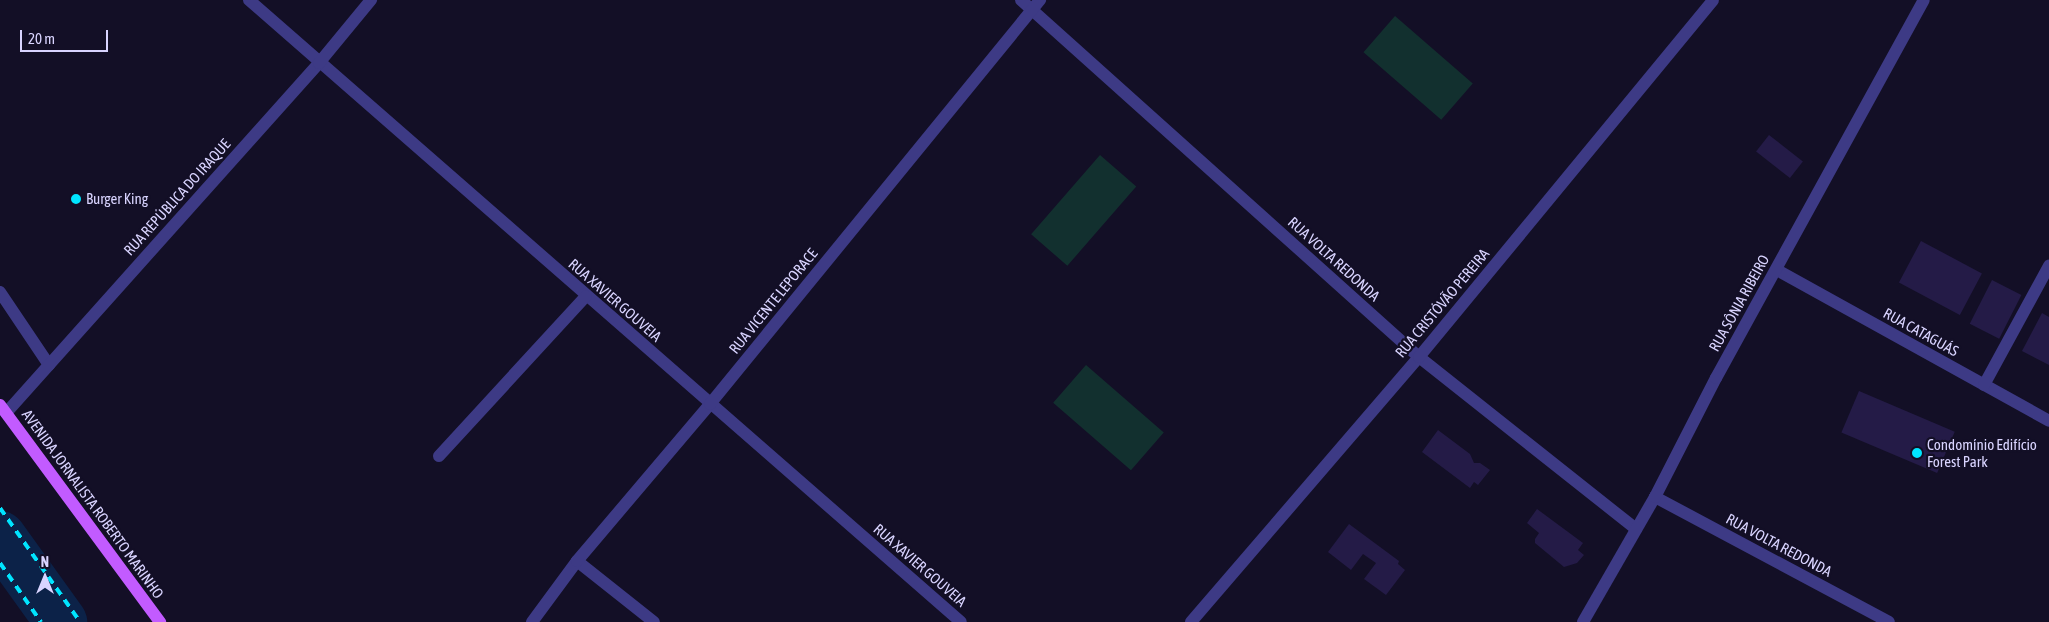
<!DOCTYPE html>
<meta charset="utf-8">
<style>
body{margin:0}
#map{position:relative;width:2049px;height:622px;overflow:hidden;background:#130f26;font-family:"Asap Condensed",sans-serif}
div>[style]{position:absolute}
.green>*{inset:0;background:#12302f;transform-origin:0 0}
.river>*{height:52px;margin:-26px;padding:0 26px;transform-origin:26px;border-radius:26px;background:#0c2248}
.building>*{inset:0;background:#241b47;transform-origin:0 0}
.minor>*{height:12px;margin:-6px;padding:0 6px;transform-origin:6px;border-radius:6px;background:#3d3a85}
.major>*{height:12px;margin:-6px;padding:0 6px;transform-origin:6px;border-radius:6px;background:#c25bff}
.rail>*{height:4px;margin-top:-2px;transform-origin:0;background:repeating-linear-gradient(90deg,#00e5ff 0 8px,transparent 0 14px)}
.dots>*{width:14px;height:14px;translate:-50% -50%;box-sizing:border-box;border:2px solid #130f26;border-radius:50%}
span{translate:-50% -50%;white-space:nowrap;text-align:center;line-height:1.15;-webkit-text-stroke:4.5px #130f26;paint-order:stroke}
.street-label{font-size:15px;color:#d9d4ff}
.poi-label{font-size:15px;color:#d9d4ff}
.left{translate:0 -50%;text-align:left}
.north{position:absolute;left:20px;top:552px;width:50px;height:50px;-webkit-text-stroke:4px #130f26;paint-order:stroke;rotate:0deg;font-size:14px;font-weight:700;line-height:20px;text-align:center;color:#d9d4ff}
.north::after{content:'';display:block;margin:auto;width:18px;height:22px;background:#d9d4ff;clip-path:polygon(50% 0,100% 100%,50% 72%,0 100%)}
.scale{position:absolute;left:20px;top:30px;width:88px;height:22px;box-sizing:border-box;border:2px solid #d9d4ff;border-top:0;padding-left:6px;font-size:15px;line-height:18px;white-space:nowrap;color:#d9d4ff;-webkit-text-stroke:4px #130f26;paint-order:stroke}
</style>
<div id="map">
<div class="green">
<div style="left:1395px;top:16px;width:103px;height:48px;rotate:41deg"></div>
<div style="left:1100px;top:155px;width:48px;height:105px;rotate:41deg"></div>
<div style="left:1086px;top:365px;width:103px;height:50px;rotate:41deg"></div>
</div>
<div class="river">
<div style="left:0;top:537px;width:105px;rotate:54.3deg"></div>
</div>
<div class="building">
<div style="left:1769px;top:135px;width:43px;height:21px;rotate:38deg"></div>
<div style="left:1921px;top:241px;width:69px;height:47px;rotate:28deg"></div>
<div style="left:1992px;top:280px;width:33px;height:49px;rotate:27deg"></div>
<div style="clip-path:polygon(2042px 313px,2049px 317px,2049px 365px,2022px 351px)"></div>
<div style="left:1859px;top:391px;width:104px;height:45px;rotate:23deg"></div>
<div style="clip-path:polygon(1438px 430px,1470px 454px,1474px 463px,1480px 463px,1490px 470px,1478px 485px,1474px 482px,1470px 488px,1422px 452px)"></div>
<div style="clip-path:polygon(1537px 509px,1583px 543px,1578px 550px,1584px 555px,1577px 563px,1564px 567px,1535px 543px,1535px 539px,1539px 533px,1527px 523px)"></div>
<div style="clip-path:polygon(1349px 524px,1399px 561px,1398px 564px,1405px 570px,1386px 595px,1364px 579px,1376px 563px,1363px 554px,1351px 570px,1328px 552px)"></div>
</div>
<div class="minor">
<div style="left:249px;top:0;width:945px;rotate:41.14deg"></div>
<div style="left:1021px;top:0;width:535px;rotate:41.89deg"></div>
<div style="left:1419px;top:357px;width:277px;rotate:38.4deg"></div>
<div style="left:1777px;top:270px;width:311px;rotate:29deg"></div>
<div style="left:0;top:292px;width:88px;rotate:56.1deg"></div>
<div style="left:1984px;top:385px;width:136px;rotate:-61.4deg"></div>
<div style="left:6px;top:413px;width:470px;rotate:-48.2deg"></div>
<div style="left:319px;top:63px;width:82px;rotate:-50.5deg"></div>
<div style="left:439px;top:456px;width:217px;rotate:-47.4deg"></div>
<div style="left:1655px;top:497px;width:265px;rotate:28.1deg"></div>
<div style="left:577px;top:561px;width:98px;rotate:38.4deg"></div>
<div style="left:532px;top:622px;width:76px;rotate:-53.6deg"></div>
<div style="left:577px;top:561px;width:206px;rotate:-49.7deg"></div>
<div style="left:710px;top:404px;width:522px;rotate:-50.76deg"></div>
<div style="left:1191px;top:622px;width:350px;rotate:-49.3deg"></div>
<div style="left:1419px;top:357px;width:462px;rotate:-50.5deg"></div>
<div style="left:1583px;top:622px;width:144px;rotate:-60.1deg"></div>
<div style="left:1655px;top:497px;width:134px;rotate:-62.9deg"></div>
<div style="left:1716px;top:378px;width:431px;rotate:-61.2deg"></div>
</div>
<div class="major">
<div style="left:0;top:405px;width:270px;rotate:53.6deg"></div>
</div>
<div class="rail">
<div style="left:0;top:508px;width:139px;rotate:54.9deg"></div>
<div style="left:0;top:563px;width:72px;rotate:55.2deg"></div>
</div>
<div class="dots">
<div style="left:76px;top:199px;background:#00e5ff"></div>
<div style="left:1917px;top:453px;background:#00e5ff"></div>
</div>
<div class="street-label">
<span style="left:177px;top:197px;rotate:-48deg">RUA REPÚBLICA DO IRAQUE</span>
<span style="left:1334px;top:259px;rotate:42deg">RUA VOLTA REDONDA</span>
<span style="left:615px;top:300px;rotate:41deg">RUA XAVIER GOUVEIA</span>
<span style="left:773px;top:301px;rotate:-51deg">RUA VICENTE LEPORACE</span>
<span style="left:1442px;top:303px;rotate:-50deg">RUA CRISTÓVÃO PEREIRA</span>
<span style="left:1739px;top:303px;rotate:-61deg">RUA SÔNIA RIBEIRO</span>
<span style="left:1921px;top:332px;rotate:29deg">RUA CATAGUÁS</span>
<span style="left:93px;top:504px;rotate:54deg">AVENIDA JORNALISTA ROBERTO MARINHO</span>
<span style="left:1779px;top:545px;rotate:28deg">RUA VOLTA REDONDA</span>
<span style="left:920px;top:565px;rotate:41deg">RUA XAVIER GOUVEIA</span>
</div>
<div class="poi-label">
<span class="left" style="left:86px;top:199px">Burger King</span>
<span class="left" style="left:1927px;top:453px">Condomínio Edifício<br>Forest Park</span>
</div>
<div class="north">N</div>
<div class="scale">20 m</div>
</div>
